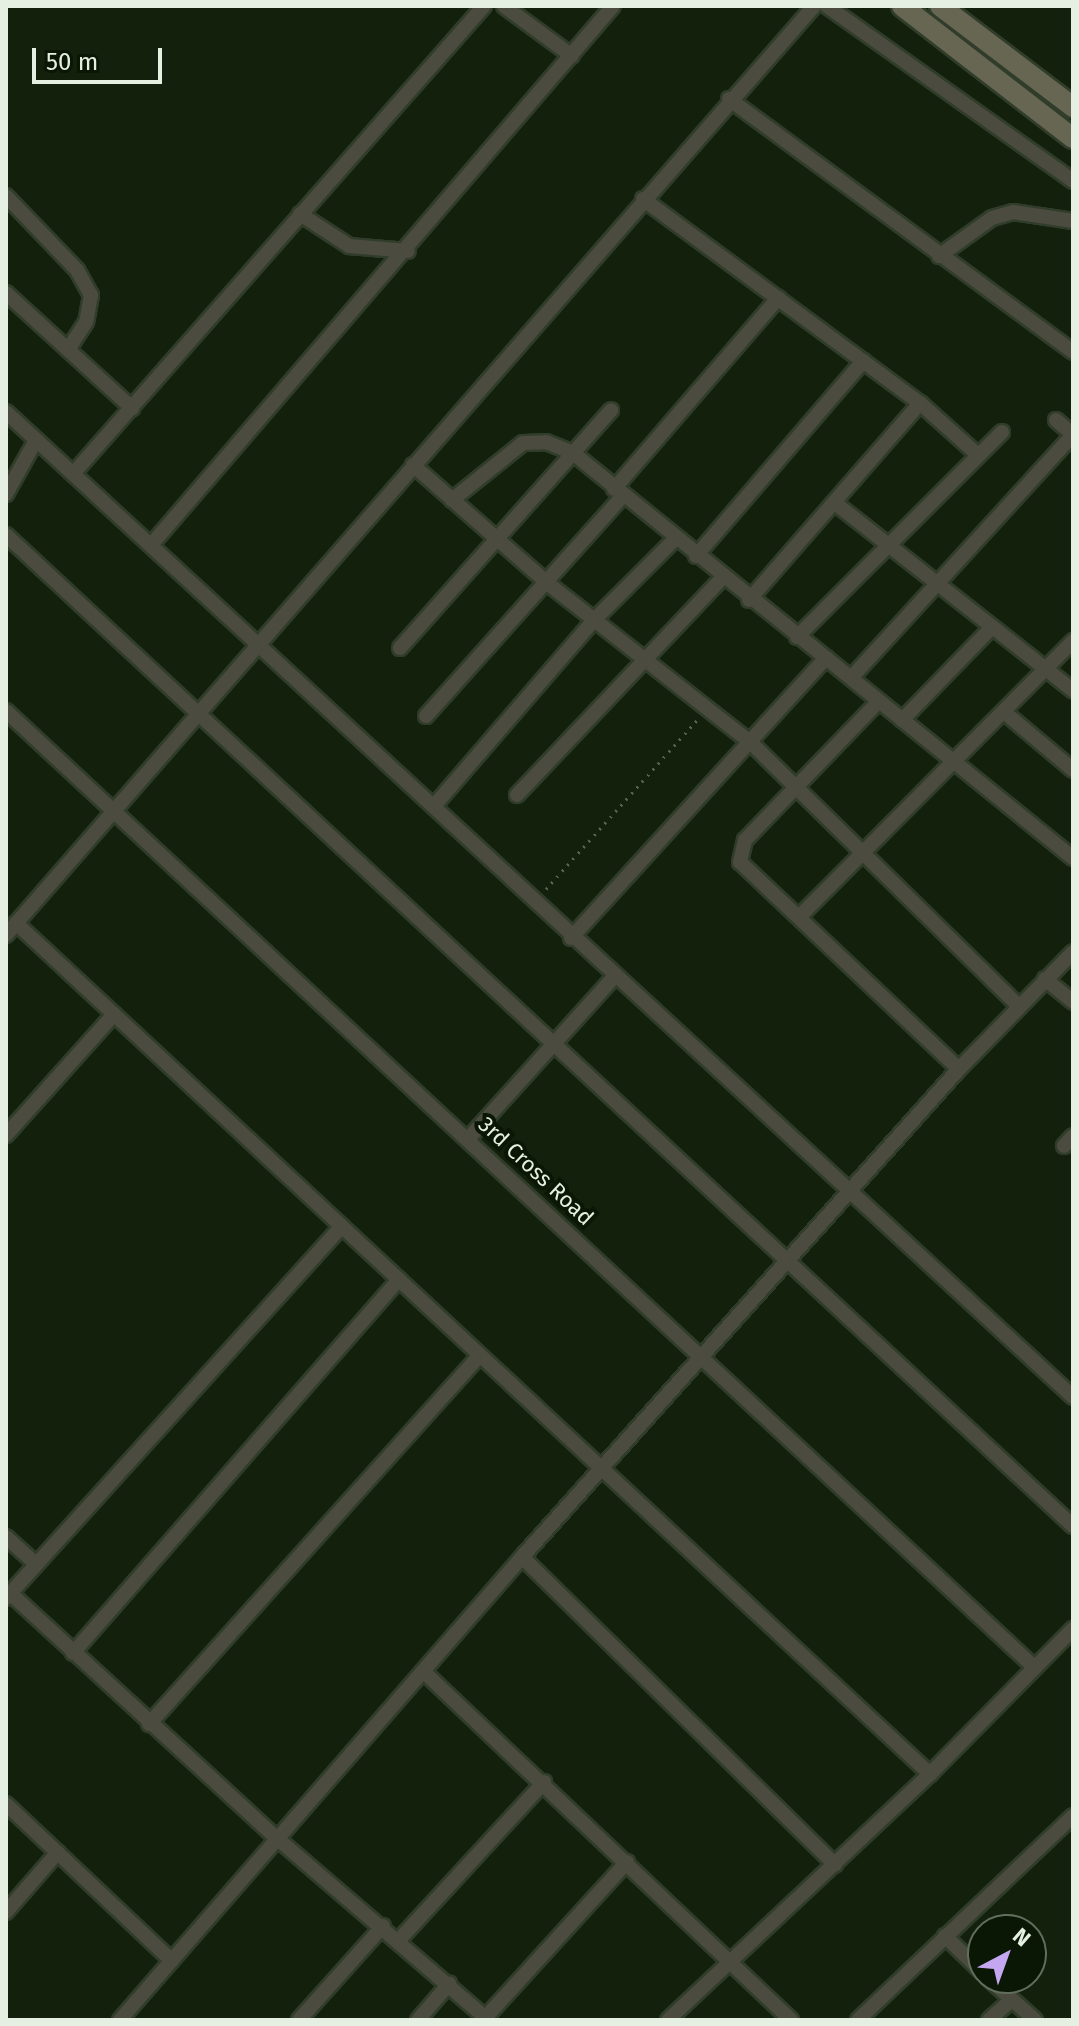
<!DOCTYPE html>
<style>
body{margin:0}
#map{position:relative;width:1079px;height:2026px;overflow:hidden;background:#12200c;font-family:"Fira Sans",sans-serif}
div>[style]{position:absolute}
.path>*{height:3px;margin-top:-1.5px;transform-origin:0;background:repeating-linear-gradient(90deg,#566351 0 2px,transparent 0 8px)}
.roads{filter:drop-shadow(2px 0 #303d2a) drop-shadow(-2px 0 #303d2a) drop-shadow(0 2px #303d2a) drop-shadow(0 -2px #303d2a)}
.minor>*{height:14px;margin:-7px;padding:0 7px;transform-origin:7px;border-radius:7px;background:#4c4b3f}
.secondary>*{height:20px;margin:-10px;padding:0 10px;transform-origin:10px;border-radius:10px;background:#676653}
span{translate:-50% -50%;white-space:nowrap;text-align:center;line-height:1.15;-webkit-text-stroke:8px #091704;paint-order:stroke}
.street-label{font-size:22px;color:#e6f0e2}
.frame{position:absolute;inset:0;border:8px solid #e6f0e2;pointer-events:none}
.north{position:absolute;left:967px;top:1914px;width:80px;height:80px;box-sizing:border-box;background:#091704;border:2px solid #616e5d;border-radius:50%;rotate:41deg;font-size:22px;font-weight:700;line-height:32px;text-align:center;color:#e6f0e2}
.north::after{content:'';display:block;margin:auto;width:28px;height:36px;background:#c5a6f1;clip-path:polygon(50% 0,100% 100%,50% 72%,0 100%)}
.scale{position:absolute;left:32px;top:48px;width:130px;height:36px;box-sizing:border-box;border:4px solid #e6f0e2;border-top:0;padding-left:10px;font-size:24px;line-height:28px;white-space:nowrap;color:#e6f0e2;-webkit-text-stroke:6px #091704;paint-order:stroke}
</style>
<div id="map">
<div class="path">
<div style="left:546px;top:889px;width:228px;rotate:-48.2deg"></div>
</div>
<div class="roads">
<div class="minor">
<div style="left:504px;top:6px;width:84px;rotate:36.3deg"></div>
<div style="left:827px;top:6px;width:302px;rotate:35.4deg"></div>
<div style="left:729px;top:99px;width:427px;rotate:36.3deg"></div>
<div style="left:6px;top:196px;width:103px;rotate:46.2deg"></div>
<div style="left:77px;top:270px;width:29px;rotate:61deg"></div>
<div style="left:91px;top:295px;width:27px;rotate:100deg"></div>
<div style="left:86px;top:322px;width:33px;rotate:123deg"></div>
<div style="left:643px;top:199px;width:344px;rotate:36.4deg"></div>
<div style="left:920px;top:403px;width:78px;rotate:41.9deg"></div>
<div style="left:300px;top:214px;width:59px;rotate:33.1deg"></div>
<div style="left:349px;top:246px;width:59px;rotate:4.8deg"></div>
<div style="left:939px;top:256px;width:65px;rotate:-35.6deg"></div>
<div style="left:992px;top:218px;width:22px;rotate:-16deg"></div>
<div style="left:1013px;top:212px;width:61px;rotate:8.5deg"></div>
<div style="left:6px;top:293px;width:171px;rotate:42.4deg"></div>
<div style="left:6px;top:412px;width:1452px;rotate:42.71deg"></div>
<div style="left:1056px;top:420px;width:23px;rotate:41deg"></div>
<div style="left:413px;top:465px;width:177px;rotate:41.3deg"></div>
<div style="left:546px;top:582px;width:258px;rotate:38.1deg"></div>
<div style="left:749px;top:741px;width:377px;rotate:44.5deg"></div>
<div style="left:73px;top:474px;width:623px;rotate:-48.71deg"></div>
<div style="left:614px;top:489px;width:252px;rotate:-49.3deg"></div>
<div style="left:6px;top:494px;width:62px;rotate:-60.9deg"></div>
<div style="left:452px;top:500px;width:91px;rotate:-38.8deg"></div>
<div style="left:523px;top:443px;width:23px;rotate:-2deg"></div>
<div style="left:546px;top:442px;width:29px;rotate:22deg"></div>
<div style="left:573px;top:453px;width:643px;rotate:39.01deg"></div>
<div style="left:835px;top:503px;width:303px;rotate:38.2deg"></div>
<div style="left:6px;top:535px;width:1456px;rotate:42.89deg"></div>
<div style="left:152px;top:544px;width:708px;rotate:-49.41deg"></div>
<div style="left:696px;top:556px;width:257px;rotate:-49.4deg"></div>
<div style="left:749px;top:600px;width:261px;rotate:-49deg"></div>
<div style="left:797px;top:637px;width:290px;rotate:-45deg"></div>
<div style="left:400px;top:648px;width:318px;rotate:-48.4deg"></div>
<div style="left:851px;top:678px;width:329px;rotate:-47.6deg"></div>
<div style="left:878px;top:702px;width:192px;rotate:133.9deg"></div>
<div style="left:745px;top:840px;width:23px;rotate:103deg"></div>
<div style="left:740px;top:862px;width:301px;rotate:43.4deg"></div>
<div style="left:6px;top:711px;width:1404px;rotate:42.92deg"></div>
<div style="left:1004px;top:712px;width:90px;rotate:40deg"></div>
<div style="left:426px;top:716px;width:294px;rotate:-48.2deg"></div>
<div style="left:902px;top:720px;width:128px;rotate:-45.9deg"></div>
<div style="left:517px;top:795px;width:299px;rotate:-46.6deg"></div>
<div style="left:434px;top:806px;width:247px;rotate:-49.3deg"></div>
<div style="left:595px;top:619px;width:113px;rotate:-45deg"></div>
<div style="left:801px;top:915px;width:386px;rotate:-45.2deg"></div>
<div style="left:16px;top:923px;width:1249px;rotate:42.96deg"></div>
<div style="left:6px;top:935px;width:1231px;rotate:-48.98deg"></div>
<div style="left:571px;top:938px;width:379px;rotate:-47.7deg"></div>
<div style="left:1045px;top:979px;width:36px;rotate:39deg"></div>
<div style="left:6px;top:1135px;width:162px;rotate:-48.2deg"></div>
<div style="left:469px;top:1138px;width:218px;rotate:-48deg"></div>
<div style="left:1064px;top:1146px;width:13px;rotate:-48deg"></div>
<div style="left:6px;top:1537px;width:39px;rotate:42deg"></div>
<div style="left:522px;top:1557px;width:439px;rotate:44.5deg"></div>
<div style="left:10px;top:1593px;width:365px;rotate:42.6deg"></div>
<div style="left:279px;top:1840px;width:276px;rotate:40.7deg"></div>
<div style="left:6px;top:1598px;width:501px;rotate:-47.91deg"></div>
<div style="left:73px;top:1653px;width:496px;rotate:-48.9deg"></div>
<div style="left:424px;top:1672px;width:506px;rotate:43.48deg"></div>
<div style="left:149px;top:1724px;width:494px;rotate:-48.1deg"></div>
<div style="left:6px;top:1804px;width:228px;rotate:43.4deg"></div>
<div style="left:6px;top:1912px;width:79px;rotate:-49.1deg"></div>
<div style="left:945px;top:1936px;width:53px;rotate:44.2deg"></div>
<div style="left:398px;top:1941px;width:216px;rotate:-47.4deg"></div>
<div style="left:988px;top:1978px;width:63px;rotate:41.8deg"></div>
<div style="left:485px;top:2018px;width:211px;rotate:-47.7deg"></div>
<div style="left:120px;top:2020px;width:613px;rotate:-49.03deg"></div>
<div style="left:522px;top:1557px;width:655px;rotate:-48.16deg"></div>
<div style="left:959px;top:1069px;width:163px;rotate:-45.7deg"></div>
<div style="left:299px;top:2020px;width:126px;rotate:-48.2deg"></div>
<div style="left:418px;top:2020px;width:48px;rotate:-49.3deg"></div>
<div style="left:668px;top:2020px;width:359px;rotate:-43.2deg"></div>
<div style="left:930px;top:1774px;width:204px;rotate:-45.4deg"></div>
<div style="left:858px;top:2020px;width:296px;rotate:-43.5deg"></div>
<div style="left:989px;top:2020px;width:30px;rotate:-42deg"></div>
</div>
<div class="secondary">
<div style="left:902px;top:6px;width:216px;rotate:37.7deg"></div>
<div style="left:940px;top:6px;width:167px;rotate:37.2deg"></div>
</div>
</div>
<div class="street-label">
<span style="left:536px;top:1171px;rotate:43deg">3rd Cross Road</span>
</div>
<div class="frame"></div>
<div class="north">N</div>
<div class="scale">50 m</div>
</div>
